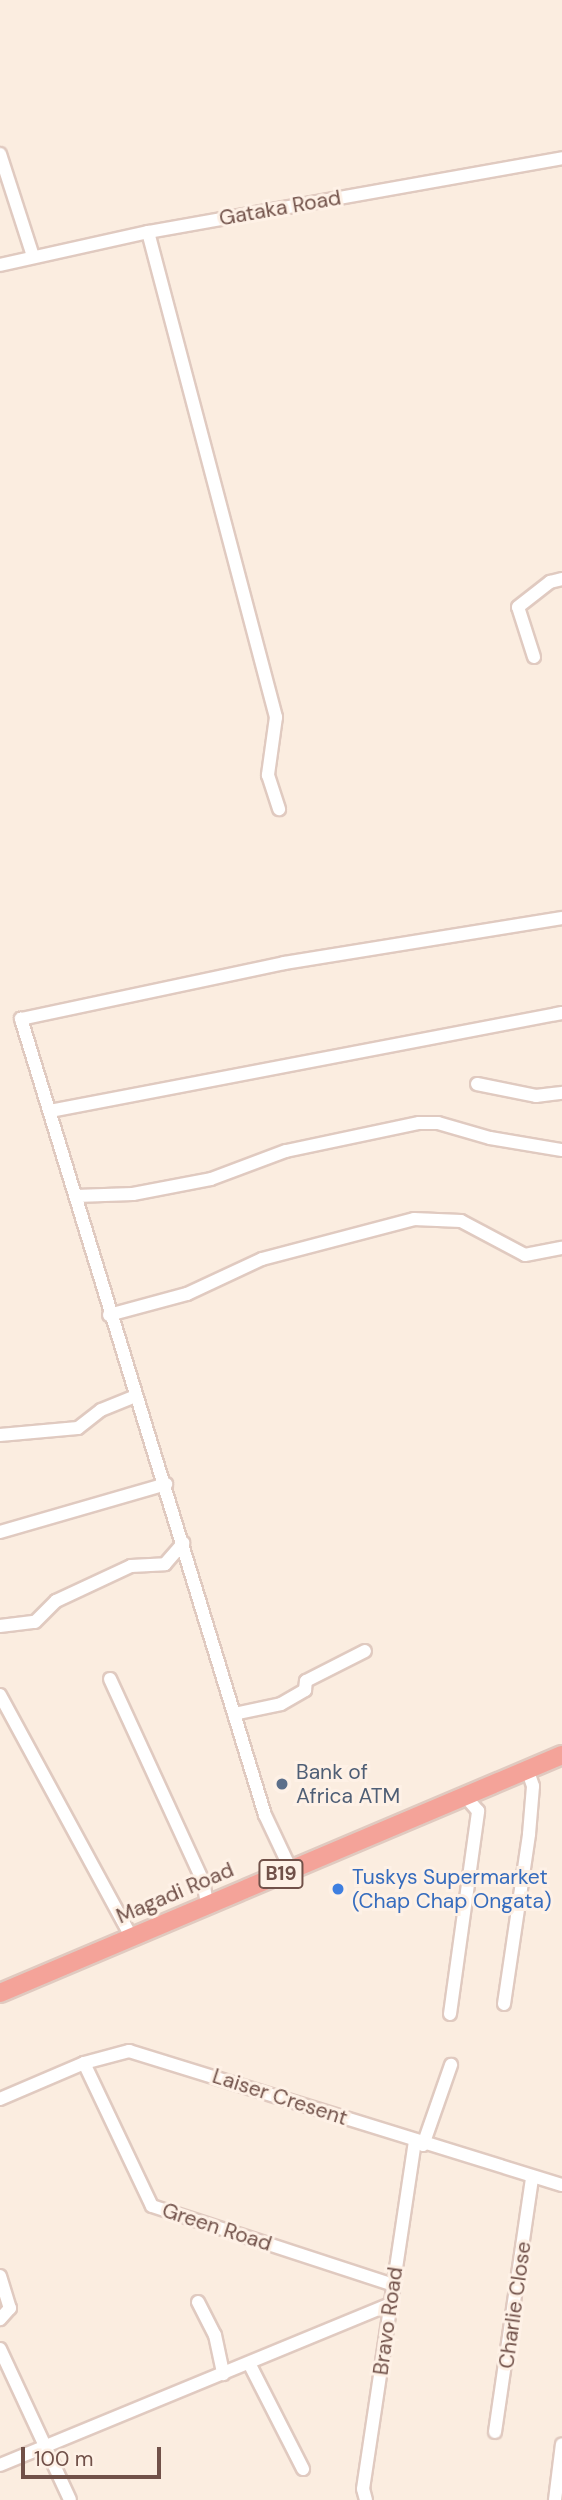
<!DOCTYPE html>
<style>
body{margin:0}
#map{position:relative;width:562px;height:2500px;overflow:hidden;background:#fbede0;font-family:"DM Sans",sans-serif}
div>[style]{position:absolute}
.roads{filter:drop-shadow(2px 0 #e0cac0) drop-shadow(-2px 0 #e0cac0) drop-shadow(0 2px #e0cac0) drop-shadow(0 -2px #e0cac0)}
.minor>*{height:12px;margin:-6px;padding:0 6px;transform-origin:6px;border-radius:6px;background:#fff}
.highway>*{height:18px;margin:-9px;padding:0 9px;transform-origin:9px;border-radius:9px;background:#f4a399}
.dots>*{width:19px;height:19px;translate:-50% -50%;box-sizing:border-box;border:4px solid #fef1e6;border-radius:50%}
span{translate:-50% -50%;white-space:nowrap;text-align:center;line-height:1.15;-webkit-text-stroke:6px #fef1e6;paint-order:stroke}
.shield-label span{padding:2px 5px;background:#fef1e6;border:2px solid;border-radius:5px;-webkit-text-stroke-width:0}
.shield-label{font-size:19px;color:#715149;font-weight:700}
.street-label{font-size:21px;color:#715149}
.service-label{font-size:21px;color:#4e5e75}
.left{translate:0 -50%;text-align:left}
.shop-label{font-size:21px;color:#366cbe}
.scale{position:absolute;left:21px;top:2447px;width:140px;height:32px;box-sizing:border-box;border:4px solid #715149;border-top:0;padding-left:9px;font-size:21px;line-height:24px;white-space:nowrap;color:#715149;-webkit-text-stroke:5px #fef1e6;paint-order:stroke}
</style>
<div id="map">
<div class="roads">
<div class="minor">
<div style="left:0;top:154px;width:107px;rotate:72.1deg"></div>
<div style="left:148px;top:232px;width:502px;rotate:75.22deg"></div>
<div style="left:276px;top:717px;width:59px;rotate:97.9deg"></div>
<div style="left:268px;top:775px;width:36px;rotate:72deg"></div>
<div style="left:0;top:265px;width:152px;rotate:-12.6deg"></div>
<div style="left:148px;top:232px;width:421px;rotate:-10.1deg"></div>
<div style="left:534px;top:657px;width:52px;rotate:-107.7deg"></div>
<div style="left:518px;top:607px;width:41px;rotate:-38deg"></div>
<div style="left:550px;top:582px;width:12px;rotate:-14deg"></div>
<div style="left:477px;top:1084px;width:60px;rotate:11.5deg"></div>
<div style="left:536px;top:1096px;width:26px;rotate:-7deg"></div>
<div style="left:50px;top:1111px;width:521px;rotate:-10.84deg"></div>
<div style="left:76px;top:1196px;width:57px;rotate:-2deg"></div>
<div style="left:133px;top:1194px;width:79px;rotate:-10.9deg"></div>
<div style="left:211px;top:1179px;width:80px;rotate:-20.5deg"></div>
<div style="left:286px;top:1151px;width:136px;rotate:-11.9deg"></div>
<div style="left:419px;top:1123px;width:19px"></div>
<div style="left:438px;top:1123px;width:54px;rotate:16.1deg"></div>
<div style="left:490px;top:1138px;width:73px;rotate:9.5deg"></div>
<div style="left:109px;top:1315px;width:81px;rotate:-15.1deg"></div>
<div style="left:187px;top:1294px;width:83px;rotate:-25deg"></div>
<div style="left:262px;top:1259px;width:157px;rotate:-14.7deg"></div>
<div style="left:414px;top:1219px;width:47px;rotate:2.4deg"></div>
<div style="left:461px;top:1221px;width:72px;rotate:28deg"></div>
<div style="left:525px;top:1255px;width:38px;rotate:-11deg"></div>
<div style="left:0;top:1435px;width:78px;rotate:-5.1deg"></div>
<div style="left:78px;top:1428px;width:29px;rotate:-38deg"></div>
<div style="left:101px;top:1410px;width:38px;rotate:-22deg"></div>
<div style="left:0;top:1532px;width:173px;rotate:-16.1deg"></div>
<div style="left:0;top:1626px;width:35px;rotate:-7deg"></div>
<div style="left:35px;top:1622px;width:30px;rotate:-45deg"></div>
<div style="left:56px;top:1601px;width:83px;rotate:-25deg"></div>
<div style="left:131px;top:1566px;width:34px;rotate:-3deg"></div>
<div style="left:165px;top:1564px;width:28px;rotate:-49deg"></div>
<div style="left:110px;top:1679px;width:222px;rotate:65.3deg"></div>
<div style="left:203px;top:1881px;width:23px;rotate:80deg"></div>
<div style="left:0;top:1695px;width:274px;rotate:61.5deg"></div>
<div style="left:234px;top:1714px;width:48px;rotate:-12deg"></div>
<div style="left:281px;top:1704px;width:28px;rotate:-30deg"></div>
<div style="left:305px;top:1690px;width:9px;rotate:-84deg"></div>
<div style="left:306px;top:1681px;width:66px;rotate:-27deg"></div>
<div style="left:291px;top:1870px;width:61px;rotate:-115.3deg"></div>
<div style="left:265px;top:1815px;width:833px;rotate:-107.04deg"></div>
<div style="left:21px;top:1019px;width:269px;rotate:-12deg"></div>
<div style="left:284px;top:963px;width:282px;rotate:-9.2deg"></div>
<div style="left:504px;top:2004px;width:172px;rotate:-81.6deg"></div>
<div style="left:529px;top:1834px;width:48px;rotate:-85.2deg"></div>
<div style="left:533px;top:1786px;width:18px;rotate:-109deg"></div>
<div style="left:450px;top:2014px;width:205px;rotate:-82.1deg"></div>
<div style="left:478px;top:1811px;width:20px;rotate:-131deg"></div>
<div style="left:84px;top:2063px;width:158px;rotate:64.6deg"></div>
<div style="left:152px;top:2206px;width:255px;rotate:18.1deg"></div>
<div style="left:0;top:2099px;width:91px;rotate:-23.2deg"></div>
<div style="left:84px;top:2063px;width:47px;rotate:-14.9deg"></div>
<div style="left:129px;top:2051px;width:453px;rotate:17.2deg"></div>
<div style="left:423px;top:2145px;width:85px;rotate:-70.7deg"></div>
<div style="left:0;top:2276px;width:34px;rotate:73deg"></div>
<div style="left:10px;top:2308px;width:15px;rotate:132deg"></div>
<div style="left:198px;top:2302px;width:37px;rotate:63deg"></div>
<div style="left:215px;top:2335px;width:40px;rotate:78deg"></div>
<div style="left:0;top:2349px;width:166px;rotate:65.1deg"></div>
<div style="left:249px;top:2363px;width:119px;rotate:63deg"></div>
<div style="left:495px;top:2432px;width:258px;rotate:-81.7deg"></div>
<div style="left:0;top:2465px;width:423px;rotate:-22.4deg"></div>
<div style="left:366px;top:2500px;width:11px;rotate:-105deg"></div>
<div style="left:363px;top:2489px;width:351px;rotate:-81.5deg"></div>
<div style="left:555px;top:2500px;width:56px;rotate:-82.9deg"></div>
</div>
<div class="highway">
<div style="left:0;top:1993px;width:610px;rotate:-22.95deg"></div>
</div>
</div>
<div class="dots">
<div style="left:282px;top:1784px;background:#5c6f8a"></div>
<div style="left:338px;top:1889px;background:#3f7fe0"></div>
</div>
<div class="shield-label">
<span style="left:281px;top:1874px">B19</span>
</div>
<div class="street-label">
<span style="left:280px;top:208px;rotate:-10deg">Gataka Road</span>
<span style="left:175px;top:1893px;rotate:-23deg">Magadi Road</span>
<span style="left:280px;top:2097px;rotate:18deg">Laiser Cresent</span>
<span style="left:217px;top:2227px;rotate:18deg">Green Road</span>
<span style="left:515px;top:2305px;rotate:-82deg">Charlie Close</span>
<span style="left:388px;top:2321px;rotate:-82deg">Bravo Road</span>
</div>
<div class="service-label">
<span class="left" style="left:296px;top:1784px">Bank of<br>Africa ATM</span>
</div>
<div class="shop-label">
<span class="left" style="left:352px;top:1889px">Tuskys Supermarket<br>(Chap Chap Ongata)</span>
</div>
<div class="scale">100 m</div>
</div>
